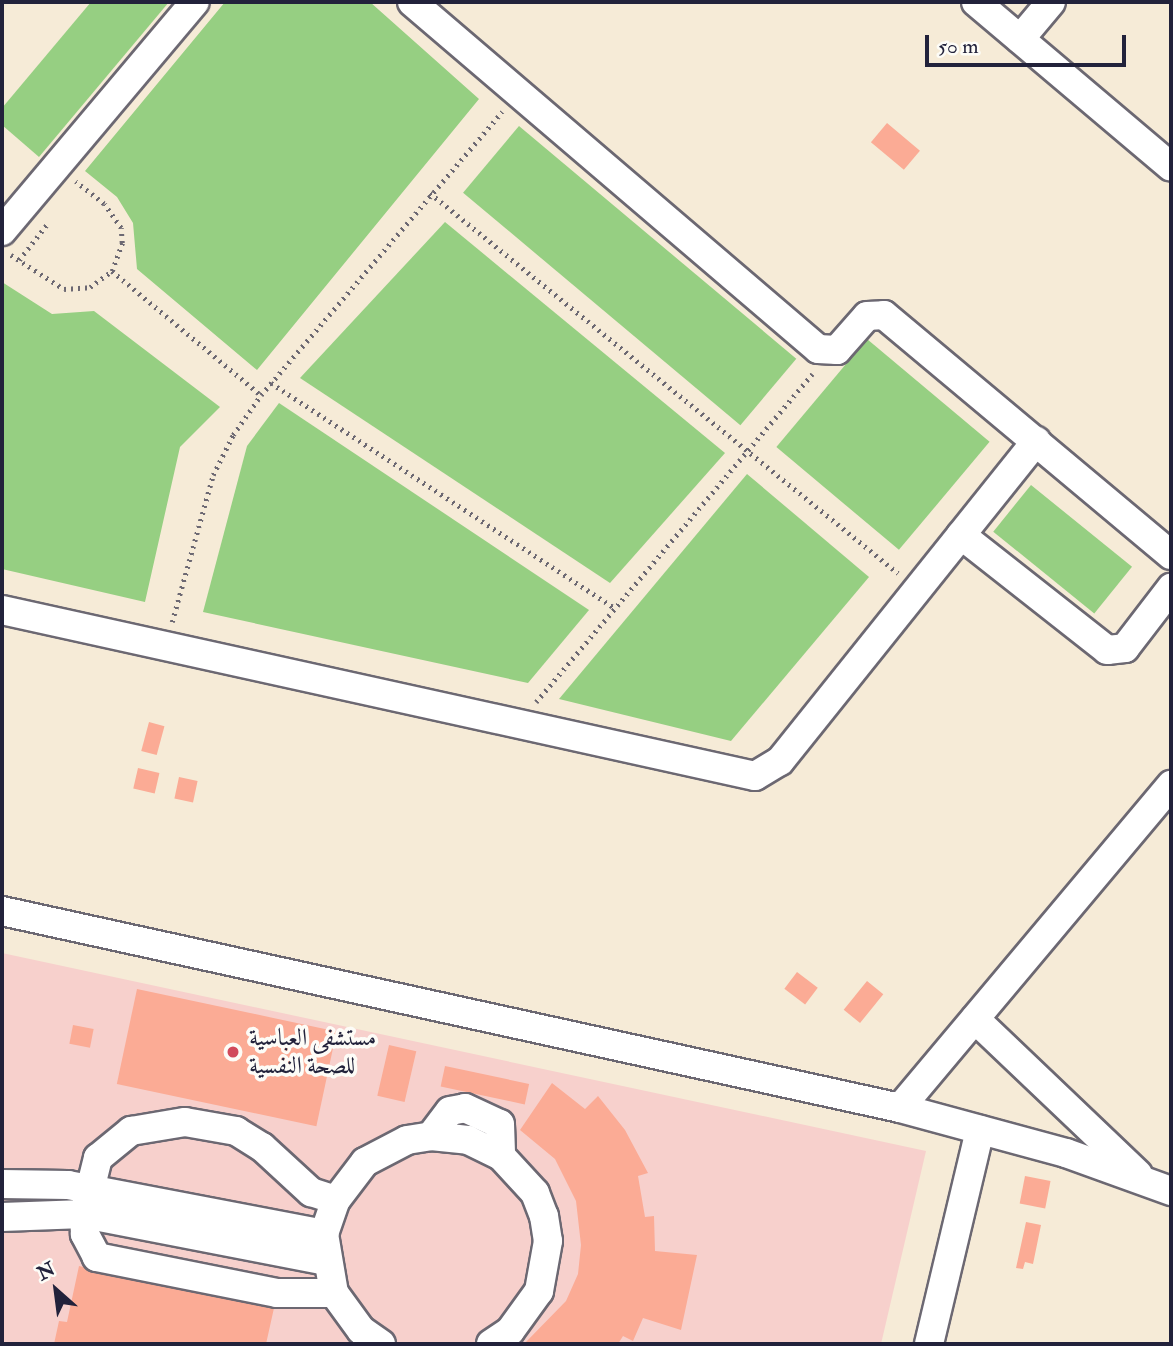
<!DOCTYPE html>
<meta charset="utf-8">
<style>
body{margin:0}
#map{position:relative;width:1173px;height:1346px;overflow:hidden;background:#f6ebd7;font-family:"IM FELL Double Pica",Amiri,serif}
div>[style]{position:absolute}
.built>*{inset:0;background:#f7d0cc}
.green>*{inset:0;background:#96cf82;transform-origin:0 0}
.building>*{inset:0;background:#fbab95;transform-origin:0 0}
.path>*{height:4.5px;margin-top:-2.25px;transform-origin:0;background:repeating-linear-gradient(90deg,#6c6872 0 2px,transparent 0 7px)}
.roads{filter:drop-shadow(2px 0 #6c6872) drop-shadow(-2px 0 #6c6872) drop-shadow(0 2px #6c6872) drop-shadow(0 -2px #6c6872)}
.minor>*{height:28px;margin:-14px;padding:0 14px;transform-origin:14px;border-radius:14px;background:#fff}
.dots>*{width:19px;height:19px;translate:-50% -50%;box-sizing:border-box;border:4px solid #fdfcf7;border-radius:50%}
span{translate:-50% -50%;white-space:nowrap;text-align:center;line-height:1.15;-webkit-text-stroke:7px #fdfcf7;paint-order:stroke}
.poi-label{font-size:24px;color:#22223b}
.left{translate:0 -50%;text-align:left}
.frame{position:absolute;inset:0;border:4px solid #22223b;pointer-events:none}
.north{position:absolute;left:21px;top:1255px;width:70px;height:70px;-webkit-text-stroke:5px #fdfcf7;paint-order:stroke;rotate:332deg;font-size:19px;font-weight:700;line-height:28px;text-align:center;color:#22223b}
.north::after{content:'';display:block;margin:auto;width:24px;height:32px;background:#22223b;clip-path:polygon(50% 0,100% 100%,50% 72%,0 100%)}
.scale{position:absolute;left:925px;top:35px;width:201px;height:32px;box-sizing:border-box;border:4px solid #22223b;border-top:0;padding-left:9px;font-size:21px;line-height:24px;white-space:nowrap;color:#22223b;-webkit-text-stroke:5px #fdfcf7;paint-order:stroke}
</style>
<div id="map">
<div class="built">
<div style="clip-path:polygon(2px 953px,926px 1151px,881px 1344px,2px 1344px)"></div>
</div>
<div class="green">
<div style="clip-path:polygon(91px 2px,169px 2px,39px 157px,2px 125px,2px 108px)"></div>
<div style="clip-path:polygon(225px 2px,370px 2px,479px 99px,257px 370px,137px 269px,133px 223px,117px 197px,85px 171px)"></div>
<div style="left:519px;top:126px;width:362px;height:87px;rotate:40deg"></div>
<div style="clip-path:polygon(445px 222px,725px 453px,610px 583px,300px 378px)"></div>
<div style="clip-path:polygon(2px 282px,52px 314px,94px 311px,220px 407px,180px 447px,145px 602px,2px 569px)"></div>
<div style="left:867px;top:339px;width:160px;height:141px;rotate:40deg"></div>
<div style="clip-path:polygon(279px 403px,589px 610px,528px 683px,203px 612px,247px 446px)"></div>
<div style="clip-path:polygon(747px 474px,869px 577px,731px 741px,559px 699px)"></div>
<div style="left:1031px;top:485px;width:130px;height:60px;rotate:39deg"></div>
</div>
<div class="building">
<div style="left:887px;top:123px;width:43px;height:25px;rotate:40deg"></div>
<div style="left:149px;top:722px;width:16px;height:30px;rotate:15deg"></div>
<div style="left:138px;top:768px;width:22px;height:21px;rotate:13deg"></div>
<div style="left:179px;top:777px;width:19px;height:22px;rotate:12deg"></div>
<div style="left:797px;top:972px;width:26px;height:21px;rotate:37deg"></div>
<div style="left:867px;top:981px;width:21px;height:37px;rotate:39deg"></div>
<div style="left:137px;top:989px;width:204px;height:97px;rotate:12deg"></div>
<div style="left:73px;top:1025px;width:21px;height:19px;rotate:11deg"></div>
<div style="left:389px;top:1045px;width:28px;height:52px;rotate:13deg"></div>
<div style="left:445px;top:1066px;width:86px;height:21px;rotate:12deg"></div>
<div style="clip-path:polygon(552px 1083px,585px 1109px,598px 1096px,625px 1130px,648px 1173px,638px 1176px,645px 1217px,654px 1216px,655px 1251px,697px 1255px,681px 1330px,643px 1318px,633px 1341px,623px 1336px,618px 1344px,524px 1344px,566px 1301px,578px 1274px,581px 1245px,576px 1201px,555px 1159px,520px 1130px)"></div>
<div style="left:1025px;top:1176px;width:26px;height:28px;rotate:11deg"></div>
<div style="clip-path:polygon(1026px 1222px,1041px 1225px,1033px 1264px,1025px 1262px,1023px 1269px,1016px 1268px)"></div>
<div style="clip-path:polygon(79px 1266px,274px 1308px,266px 1344px,54px 1344px,59px 1321px,67px 1322px)"></div>
</div>
<div class="path">
<div style="left:430px;top:193px;width:603px;rotate:39.08deg"></div>
<div style="left:11px;top:255px;width:63px;rotate:32.7deg"></div>
<div style="left:64px;top:289px;width:26px;rotate:-4deg"></div>
<div style="left:90px;top:287px;width:27px;rotate:-36deg"></div>
<div style="left:112px;top:271px;width:30px;rotate:-70deg"></div>
<div style="left:122px;top:243px;width:15px;rotate:-94deg"></div>
<div style="left:121px;top:228px;width:29px;rotate:-125deg"></div>
<div style="left:104px;top:204px;width:36px;rotate:-142deg"></div>
<div style="left:19px;top:260px;width:47px;rotate:-51.9deg"></div>
<div style="left:112px;top:271px;width:194px;rotate:39.8deg"></div>
<div style="left:271px;top:383px;width:412px;rotate:33.2deg"></div>
<div style="left:172px;top:622px;width:153px;rotate:-74.4deg"></div>
<div style="left:213px;top:475px;width:45px;rotate:-63.4deg"></div>
<div style="left:233px;top:435px;width:49px;rotate:-55deg"></div>
<div style="left:261px;top:395px;width:372px;rotate:-49.6deg"></div>
<div style="left:536px;top:702px;width:429px;rotate:-49.9deg"></div>
</div>
<div class="roads">
<div class="minor">
<div style="left:412px;top:2px;width:534px;rotate:40.52deg"></div>
<div style="left:818px;top:349px;width:19px;rotate:3deg"></div>
<div style="left:837px;top:350px;width:45px;rotate:-48.6deg"></div>
<div style="left:867px;top:316px;width:17px;rotate:-3deg"></div>
<div style="left:884px;top:315px;width:374px;rotate:39.9deg"></div>
<div style="left:976px;top:2px;width:255px;rotate:40.2deg"></div>
<div style="left:1020px;top:39px;width:48px;rotate:-50deg"></div>
<div style="left:2px;top:231px;width:299px;rotate:-49.9deg"></div>
<div style="left:961px;top:535px;width:186px;rotate:38.2deg"></div>
<div style="left:1107px;top:650px;width:18px;rotate:-6deg"></div>
<div style="left:1125px;top:648px;width:76px;rotate:-52.5deg"></div>
<div style="left:2px;top:610px;width:771px;rotate:12.43deg"></div>
<div style="left:755px;top:776px;width:29px;rotate:-31deg"></div>
<div style="left:780px;top:761px;width:410px;rotate:-51.3deg"></div>
<div style="left:2px;top:911px;width:919px;rotate:12.37deg"></div>
<div style="left:900px;top:1108px;width:172px;rotate:15.2deg"></div>
<div style="left:1066px;top:1153px;width:112px;rotate:19.9deg"></div>
<div style="left:975px;top:1019px;width:225px;rotate:43.6deg"></div>
<div style="left:900px;top:1108px;width:422px;rotate:-50deg"></div>
<div style="left:431px;top:1136px;width:31px;rotate:-53deg"></div>
<div style="left:450px;top:1111px;width:15px;rotate:-11deg"></div>
<div style="left:465px;top:1108px;width:38px;rotate:25deg"></div>
<div style="left:500px;top:1124px;width:32px;rotate:88deg"></div>
<div style="left:2px;top:1184px;width:66px;rotate:0.9deg"></div>
<div style="left:68px;top:1185px;width:261px;rotate:10.8deg"></div>
<div style="left:2px;top:1217px;width:82px;rotate:-2.1deg"></div>
<div style="left:84px;top:1214px;width:247px;rotate:11deg"></div>
<div style="left:334px;top:1293px;width:57px;rotate:180deg"></div>
<div style="left:277px;top:1293px;width:184px;rotate:-168.7deg"></div>
<div style="left:97px;top:1257px;width:26px;rotate:-118deg"></div>
<div style="left:85px;top:1234px;width:20px;rotate:-93deg"></div>
<div style="left:84px;top:1214px;width:58px;rotate:-76deg"></div>
<div style="left:98px;top:1158px;width:43px;rotate:-39.3deg"></div>
<div style="left:131px;top:1131px;width:55px;rotate:-9.5deg"></div>
<div style="left:185px;top:1122px;width:52px;rotate:10deg"></div>
<div style="left:236px;top:1131px;width:31px;rotate:32deg"></div>
<div style="left:262px;top:1147px;width:67px;rotate:42.6deg"></div>
<div style="left:311px;top:1192px;width:26px;rotate:18deg"></div>
<div style="left:381px;top:1344px;width:24px;rotate:-145deg"></div>
<div style="left:361px;top:1330px;width:46px;rotate:-126.1deg"></div>
<div style="left:334px;top:1293px;width:60px;rotate:-99.6deg"></div>
<div style="left:324px;top:1234px;width:36px;rotate:-71deg"></div>
<div style="left:336px;top:1200px;width:48px;rotate:-52.7deg"></div>
<div style="left:365px;top:1162px;width:47px;rotate:-27.6deg"></div>
<div style="left:407px;top:1140px;width:24px;rotate:-9deg"></div>
<div style="left:431px;top:1136px;width:37px;rotate:6deg"></div>
<div style="left:468px;top:1140px;width:37px;rotate:26deg"></div>
<div style="left:501px;top:1156px;width:50px;rotate:47.4deg"></div>
<div style="left:535px;top:1193px;width:25px;rotate:69deg"></div>
<div style="left:544px;top:1216px;width:25px;rotate:81deg"></div>
<div style="left:548px;top:1241px;width:51px;rotate:100.2deg"></div>
<div style="left:539px;top:1291px;width:49px;rotate:125.9deg"></div>
<div style="left:510px;top:1331px;width:23px;rotate:146deg"></div>
<div style="left:929px;top:1344px;width:220px;rotate:-76.6deg"></div>
</div>
</div>
<div class="dots">
<div style="left:233px;top:1052px;background:#d1495b"></div>
</div>
<div class="poi-label">
<span class="left" style="left:249px;top:1052px">مستشفى العباسية<br>للصحة النفسية</span>
</div>
<div class="frame"></div>
<div class="north">N</div>
<div class="scale">50 m</div>
</div>
